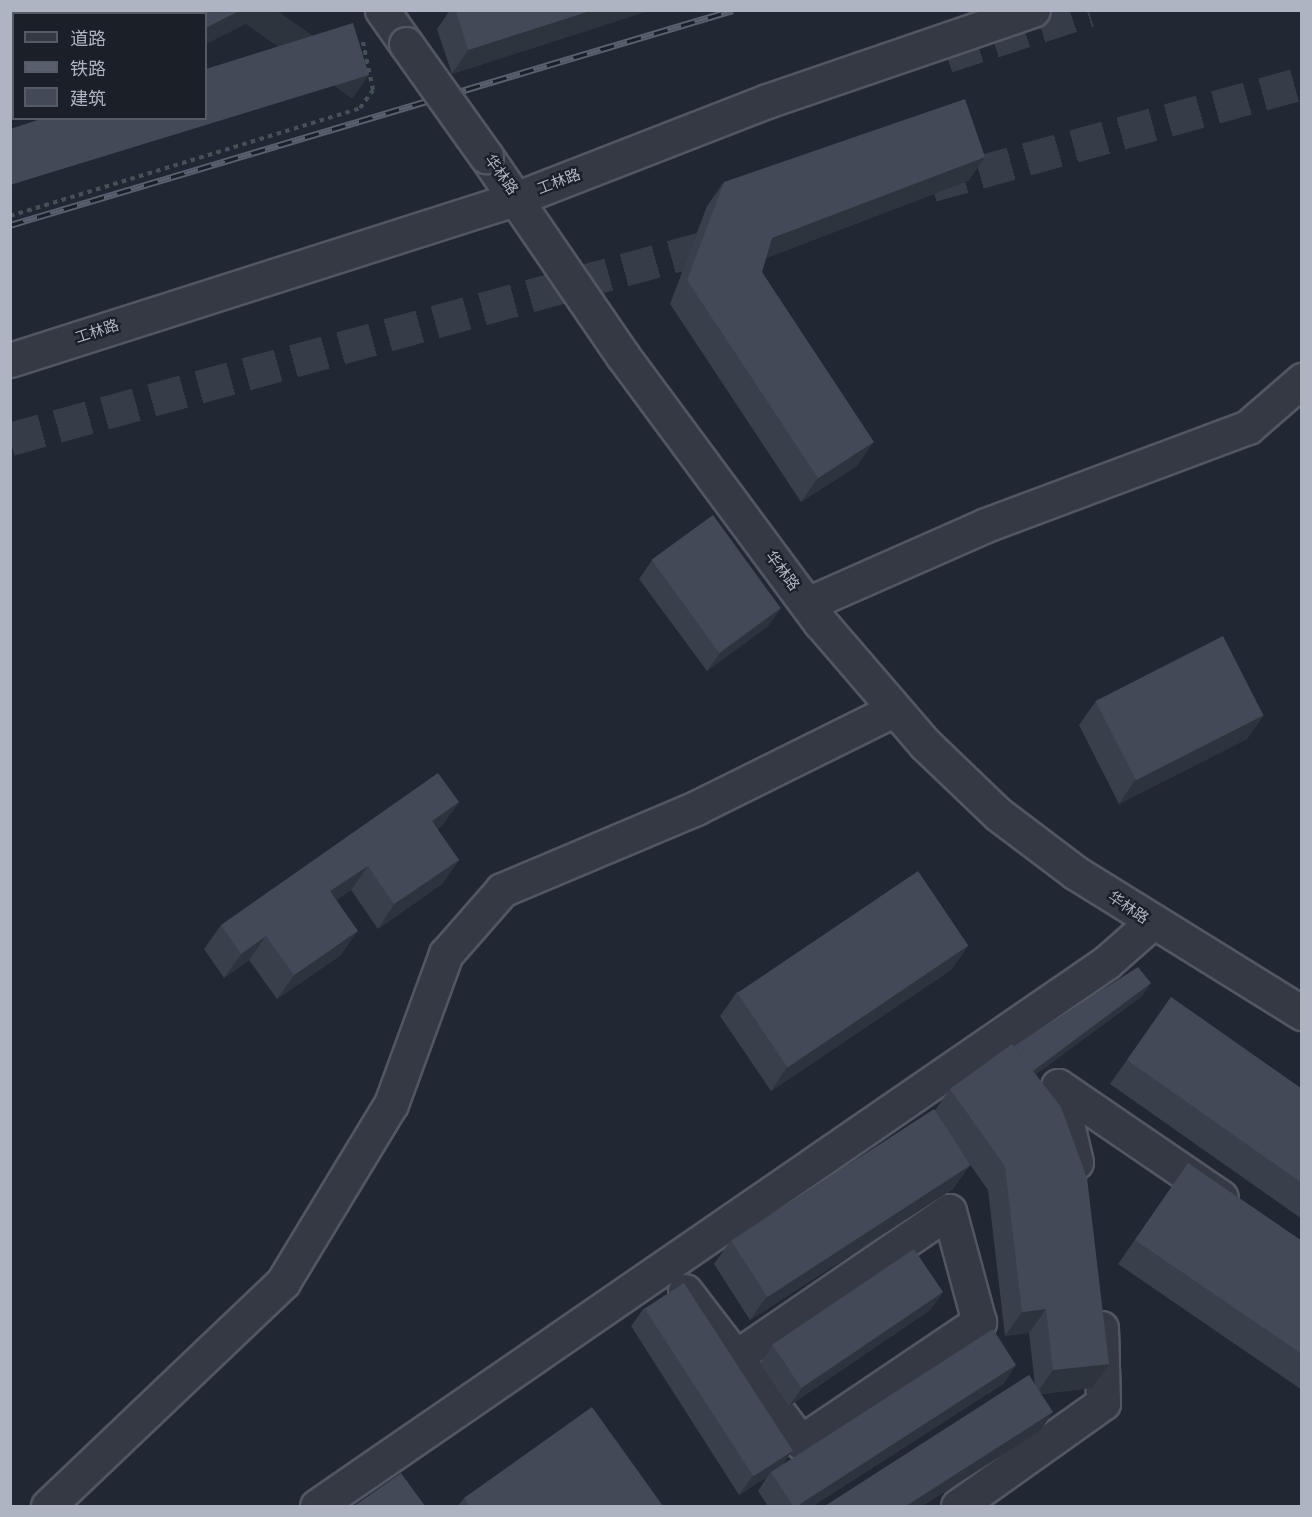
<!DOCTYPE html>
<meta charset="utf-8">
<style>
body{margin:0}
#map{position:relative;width:1312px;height:1517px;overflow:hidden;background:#212733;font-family:Signika,"Noto Sans SC",sans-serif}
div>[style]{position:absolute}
.highway-tunnel>*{height:33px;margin-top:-16.5px;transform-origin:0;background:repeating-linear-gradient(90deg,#363c48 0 33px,transparent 0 49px)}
.path>*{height:4px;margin-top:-2px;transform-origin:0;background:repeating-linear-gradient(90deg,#445256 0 4.5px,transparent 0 9px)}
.roads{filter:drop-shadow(2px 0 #515762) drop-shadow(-2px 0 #515762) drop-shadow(0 2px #515762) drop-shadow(0 -2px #515762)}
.minor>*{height:33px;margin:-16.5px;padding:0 16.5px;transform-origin:16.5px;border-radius:16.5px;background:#343944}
.rail>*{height:7px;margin-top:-3.5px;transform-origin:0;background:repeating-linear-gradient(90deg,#1a1f28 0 14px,#585f6d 0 28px);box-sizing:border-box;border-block:2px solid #585f6d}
.bridges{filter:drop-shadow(2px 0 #515762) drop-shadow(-2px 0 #515762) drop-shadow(0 2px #515762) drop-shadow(0 -2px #515762)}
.minor-bridge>*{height:33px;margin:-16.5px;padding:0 16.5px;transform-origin:16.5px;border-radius:16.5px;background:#343944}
.wall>*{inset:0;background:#39404b}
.shaded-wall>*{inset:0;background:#2e343d;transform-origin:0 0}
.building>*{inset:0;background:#424a57;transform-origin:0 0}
span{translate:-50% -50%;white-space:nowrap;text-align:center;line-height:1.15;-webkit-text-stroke:4.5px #1a1f28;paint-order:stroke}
.street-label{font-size:15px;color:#aeb4c1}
.frame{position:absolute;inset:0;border:12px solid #aeb4c1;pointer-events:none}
.legend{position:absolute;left:12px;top:12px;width:195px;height:108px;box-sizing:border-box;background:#1a1f28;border:2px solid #555b65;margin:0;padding:8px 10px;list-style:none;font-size:18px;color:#aeb4c1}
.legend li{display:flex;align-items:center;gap:12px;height:30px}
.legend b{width:30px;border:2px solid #555b65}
</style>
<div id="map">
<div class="highway-tunnel">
<div style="left:947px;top:56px;width:149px;rotate:-17.9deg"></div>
<div style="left:932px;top:185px;width:384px;rotate:-15.4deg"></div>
<div style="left:10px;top:439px;width:749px;rotate:-15.41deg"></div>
</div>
<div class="path">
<div style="left:10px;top:216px;width:366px;rotate:-17.1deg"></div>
<div style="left:360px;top:108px;width:22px;rotate:-54deg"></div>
<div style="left:373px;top:90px;width:49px;rotate:-101.8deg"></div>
</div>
<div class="roads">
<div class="minor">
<div style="left:382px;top:10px;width:42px;rotate:54.8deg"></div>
<div style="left:486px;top:156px;width:242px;rotate:55.6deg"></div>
<div style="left:623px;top:356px;width:331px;rotate:53.5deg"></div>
<div style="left:820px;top:622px;width:161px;rotate:49.3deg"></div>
<div style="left:925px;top:744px;width:101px;rotate:43.8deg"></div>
<div style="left:998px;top:814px;width:98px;rotate:37.1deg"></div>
<div style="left:1076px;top:873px;width:266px;rotate:31.8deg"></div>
<div style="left:10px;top:360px;width:533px;rotate:-17.69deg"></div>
<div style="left:518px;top:198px;width:267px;rotate:-21.3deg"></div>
<div style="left:767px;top:101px;width:281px;rotate:-18.9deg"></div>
<div style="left:807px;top:604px;width:196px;rotate:-23.8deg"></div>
<div style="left:986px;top:525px;width:280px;rotate:-20.5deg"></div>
<div style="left:1248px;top:427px;width:72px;rotate:-41deg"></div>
<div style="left:1076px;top:1162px;width:78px;rotate:-103.3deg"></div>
<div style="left:1058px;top:1086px;width:197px;rotate:34.3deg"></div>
<div style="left:685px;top:1291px;width:190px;rotate:52.5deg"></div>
<div style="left:801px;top:1442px;width:215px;rotate:-34deg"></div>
<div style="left:979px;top:1322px;width:115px;rotate:-105.1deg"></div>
<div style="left:949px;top:1211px;width:258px;rotate:145.6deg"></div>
<div style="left:48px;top:1506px;width:325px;rotate:-43.6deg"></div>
<div style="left:283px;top:1282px;width:208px;rotate:-58.8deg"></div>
<div style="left:391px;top:1104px;width:160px;rotate:-69.9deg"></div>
<div style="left:446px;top:954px;width:85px;rotate:-48.8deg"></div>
<div style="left:502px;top:890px;width:211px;rotate:-22.9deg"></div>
<div style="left:696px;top:808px;width:220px;rotate:-26.4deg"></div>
<div style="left:317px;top:1506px;width:959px;rotate:-34.55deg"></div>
<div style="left:1107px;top:962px;width:57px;rotate:-41.5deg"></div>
<div style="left:958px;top:1506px;width:178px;rotate:-35.4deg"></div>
<div style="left:1103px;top:1403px;width:75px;rotate:-91.5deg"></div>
</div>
</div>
<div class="rail">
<div style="left:10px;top:225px;width:754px;rotate:-16.56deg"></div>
</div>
<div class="bridges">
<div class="minor-bridge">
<div style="left:406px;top:44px;width:138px;rotate:54.5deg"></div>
</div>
</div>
<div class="wall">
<div style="clip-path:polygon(10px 10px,268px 10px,266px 14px,14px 14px,14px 101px,10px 102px)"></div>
<div style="clip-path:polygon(450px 10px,651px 10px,452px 74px,437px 29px)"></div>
<div style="clip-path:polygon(985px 157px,968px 181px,766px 258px,762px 272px,857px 466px,801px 502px,670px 304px,707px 206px,724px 182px)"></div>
<div style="clip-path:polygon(652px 560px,781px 608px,768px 626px,707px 671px,639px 579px)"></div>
<div style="clip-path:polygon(1096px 701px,1264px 715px,1247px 739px,1119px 804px,1079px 725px)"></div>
<div style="clip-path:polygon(459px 802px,442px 826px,437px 829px,459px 860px,442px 884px,378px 929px,351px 890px,336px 900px,341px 955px,277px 999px,249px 960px,224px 978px,204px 949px,221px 925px)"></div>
<div style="clip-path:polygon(968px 946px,951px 970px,771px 1091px,720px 1016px,737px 992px)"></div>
<div style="clip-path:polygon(1151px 983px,1142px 996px,1036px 1074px,1109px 1364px,1092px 1388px,1041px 1394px,1040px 1431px,922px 1506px,825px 1506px,1029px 1375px,1035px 1385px,1029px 1333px,1005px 1336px,988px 1190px,967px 1160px,970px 1165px,953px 1189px,750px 1320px,714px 1264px,731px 1240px,935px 1110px,950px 1089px,1014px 1046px)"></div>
<div style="clip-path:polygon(1171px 997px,1302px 1089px,1302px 1219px,1110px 1084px)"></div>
<div style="clip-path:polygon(1188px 1163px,1302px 1241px,1302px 1390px,1118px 1264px)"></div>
<div style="clip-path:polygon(943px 1292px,930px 1310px,789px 1406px,760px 1364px,773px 1345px)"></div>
<div style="clip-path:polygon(644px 1308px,792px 1451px,783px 1464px,1016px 1365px,1003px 1384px,813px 1506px,768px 1506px,758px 1491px,767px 1477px,739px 1495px,631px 1326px)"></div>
<div style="clip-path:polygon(464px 1498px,663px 1506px,458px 1506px)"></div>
</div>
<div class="shaded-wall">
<div style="clip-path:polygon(241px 10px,268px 10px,266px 14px,206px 44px,206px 28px)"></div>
<div style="clip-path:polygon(593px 10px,651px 10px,452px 74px,468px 50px)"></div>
<div style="left:369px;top:75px;width:29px;height:375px;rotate:125deg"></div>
<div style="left:14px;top:85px;width:16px;height:4px;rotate:90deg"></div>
<div style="clip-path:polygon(985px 157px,968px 181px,755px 262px,772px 238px)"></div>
<div style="clip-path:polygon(874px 442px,857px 466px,801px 502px,818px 478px)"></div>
<div style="clip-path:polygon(781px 608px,768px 626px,707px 671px,720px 653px)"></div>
<div style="clip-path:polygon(1264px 715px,1247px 739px,1119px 804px,1135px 780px)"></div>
<div style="clip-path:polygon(459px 802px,442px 826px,415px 845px,432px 821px)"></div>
<div style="clip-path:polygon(459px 860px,442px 884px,378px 929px,394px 904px)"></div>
<div style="clip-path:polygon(368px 866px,351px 890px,313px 915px,330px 891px)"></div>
<div style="clip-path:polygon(358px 931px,341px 955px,277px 999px,294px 975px)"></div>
<div style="clip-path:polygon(266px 936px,249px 960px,224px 978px,241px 954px)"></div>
<div style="clip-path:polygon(968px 946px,951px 970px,771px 1091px,787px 1067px)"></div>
<div style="clip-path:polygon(1151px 983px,1142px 996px,1022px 1085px,1031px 1072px)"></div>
<div style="clip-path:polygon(970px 1165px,953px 1189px,750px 1320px,767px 1296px)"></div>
<div style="clip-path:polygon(943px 1292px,930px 1310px,789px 1406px,802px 1388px)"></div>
<div style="clip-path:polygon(1046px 1309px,1029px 1333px,1005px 1336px,1022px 1312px)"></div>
<div style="clip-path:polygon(1109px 1364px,1092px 1388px,1036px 1394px,1053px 1370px)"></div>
<div style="clip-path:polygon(1016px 1365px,1003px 1384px,813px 1506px,797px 1506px)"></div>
<div style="clip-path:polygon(1053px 1412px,1040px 1431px,922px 1506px,906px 1506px)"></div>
<div style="clip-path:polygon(792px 1451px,779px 1469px,771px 1472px,767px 1477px,739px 1495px,752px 1477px)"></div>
</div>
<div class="building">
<div style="clip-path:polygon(10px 10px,32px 10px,34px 14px,14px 14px,14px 85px,10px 86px)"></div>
<div style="clip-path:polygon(60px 10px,241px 10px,206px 28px,206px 14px,62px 14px)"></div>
<div style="clip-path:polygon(456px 10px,593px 10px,468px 50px)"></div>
<div style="clip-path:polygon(353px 23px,369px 75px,10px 185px,10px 129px,44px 118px,206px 118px,206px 69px)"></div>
<div style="clip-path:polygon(965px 99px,985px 157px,772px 238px,762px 272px,874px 442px,818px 478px,687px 280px,724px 182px)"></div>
<div style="left:713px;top:515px;width:115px;height:76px;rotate:54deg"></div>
<div style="left:1223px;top:636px;width:89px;height:143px;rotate:63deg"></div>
<div style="clip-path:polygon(438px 773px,459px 802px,432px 821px,459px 860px,394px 904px,368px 866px,330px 891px,358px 931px,294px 975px,266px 936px,241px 954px,221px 925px)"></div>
<div style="left:918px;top:871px;width:90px;height:218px;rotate:56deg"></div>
<div style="clip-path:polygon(1138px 967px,1151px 983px,1033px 1071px,1014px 1046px)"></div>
<div style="clip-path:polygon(1171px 997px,1302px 1089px,1302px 1183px,1127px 1060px)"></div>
<div style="clip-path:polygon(1012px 1044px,1061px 1107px,1087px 1178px,1109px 1364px,1053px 1370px,1046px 1309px,1022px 1312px,1005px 1166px,950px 1089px)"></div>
<div style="left:934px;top:1109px;width:67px;height:242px;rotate:57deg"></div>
<div style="clip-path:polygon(1188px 1163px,1302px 1241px,1302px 1354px,1135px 1240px)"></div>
<div style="left:914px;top:1249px;width:52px;height:171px;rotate:56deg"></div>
<div style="left:684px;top:1283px;width:200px;height:47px;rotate:57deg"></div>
<div style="clip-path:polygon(993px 1329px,1016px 1365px,797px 1506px,793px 1506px,771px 1472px)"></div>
<div style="clip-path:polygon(1029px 1375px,1053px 1412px,906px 1506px,825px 1506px)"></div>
<div style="clip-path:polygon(592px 1407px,663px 1506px,470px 1506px,464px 1498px)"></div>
<div style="clip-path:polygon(401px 1473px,425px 1506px,354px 1506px)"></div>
</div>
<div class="street-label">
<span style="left:501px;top:175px;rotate:54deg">华林路</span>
<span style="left:559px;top:182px;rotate:-21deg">工林路</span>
<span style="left:97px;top:332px;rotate:-18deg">工林路</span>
<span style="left:782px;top:571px;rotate:53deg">华林路</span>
<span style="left:1128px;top:908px;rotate:34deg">华林路</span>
</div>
<div class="frame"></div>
<ul class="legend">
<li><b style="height:8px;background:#343944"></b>道路</li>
<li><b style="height:8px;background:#585f6d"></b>铁路</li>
<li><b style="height:16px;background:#424a57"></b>建筑</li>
</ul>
</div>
